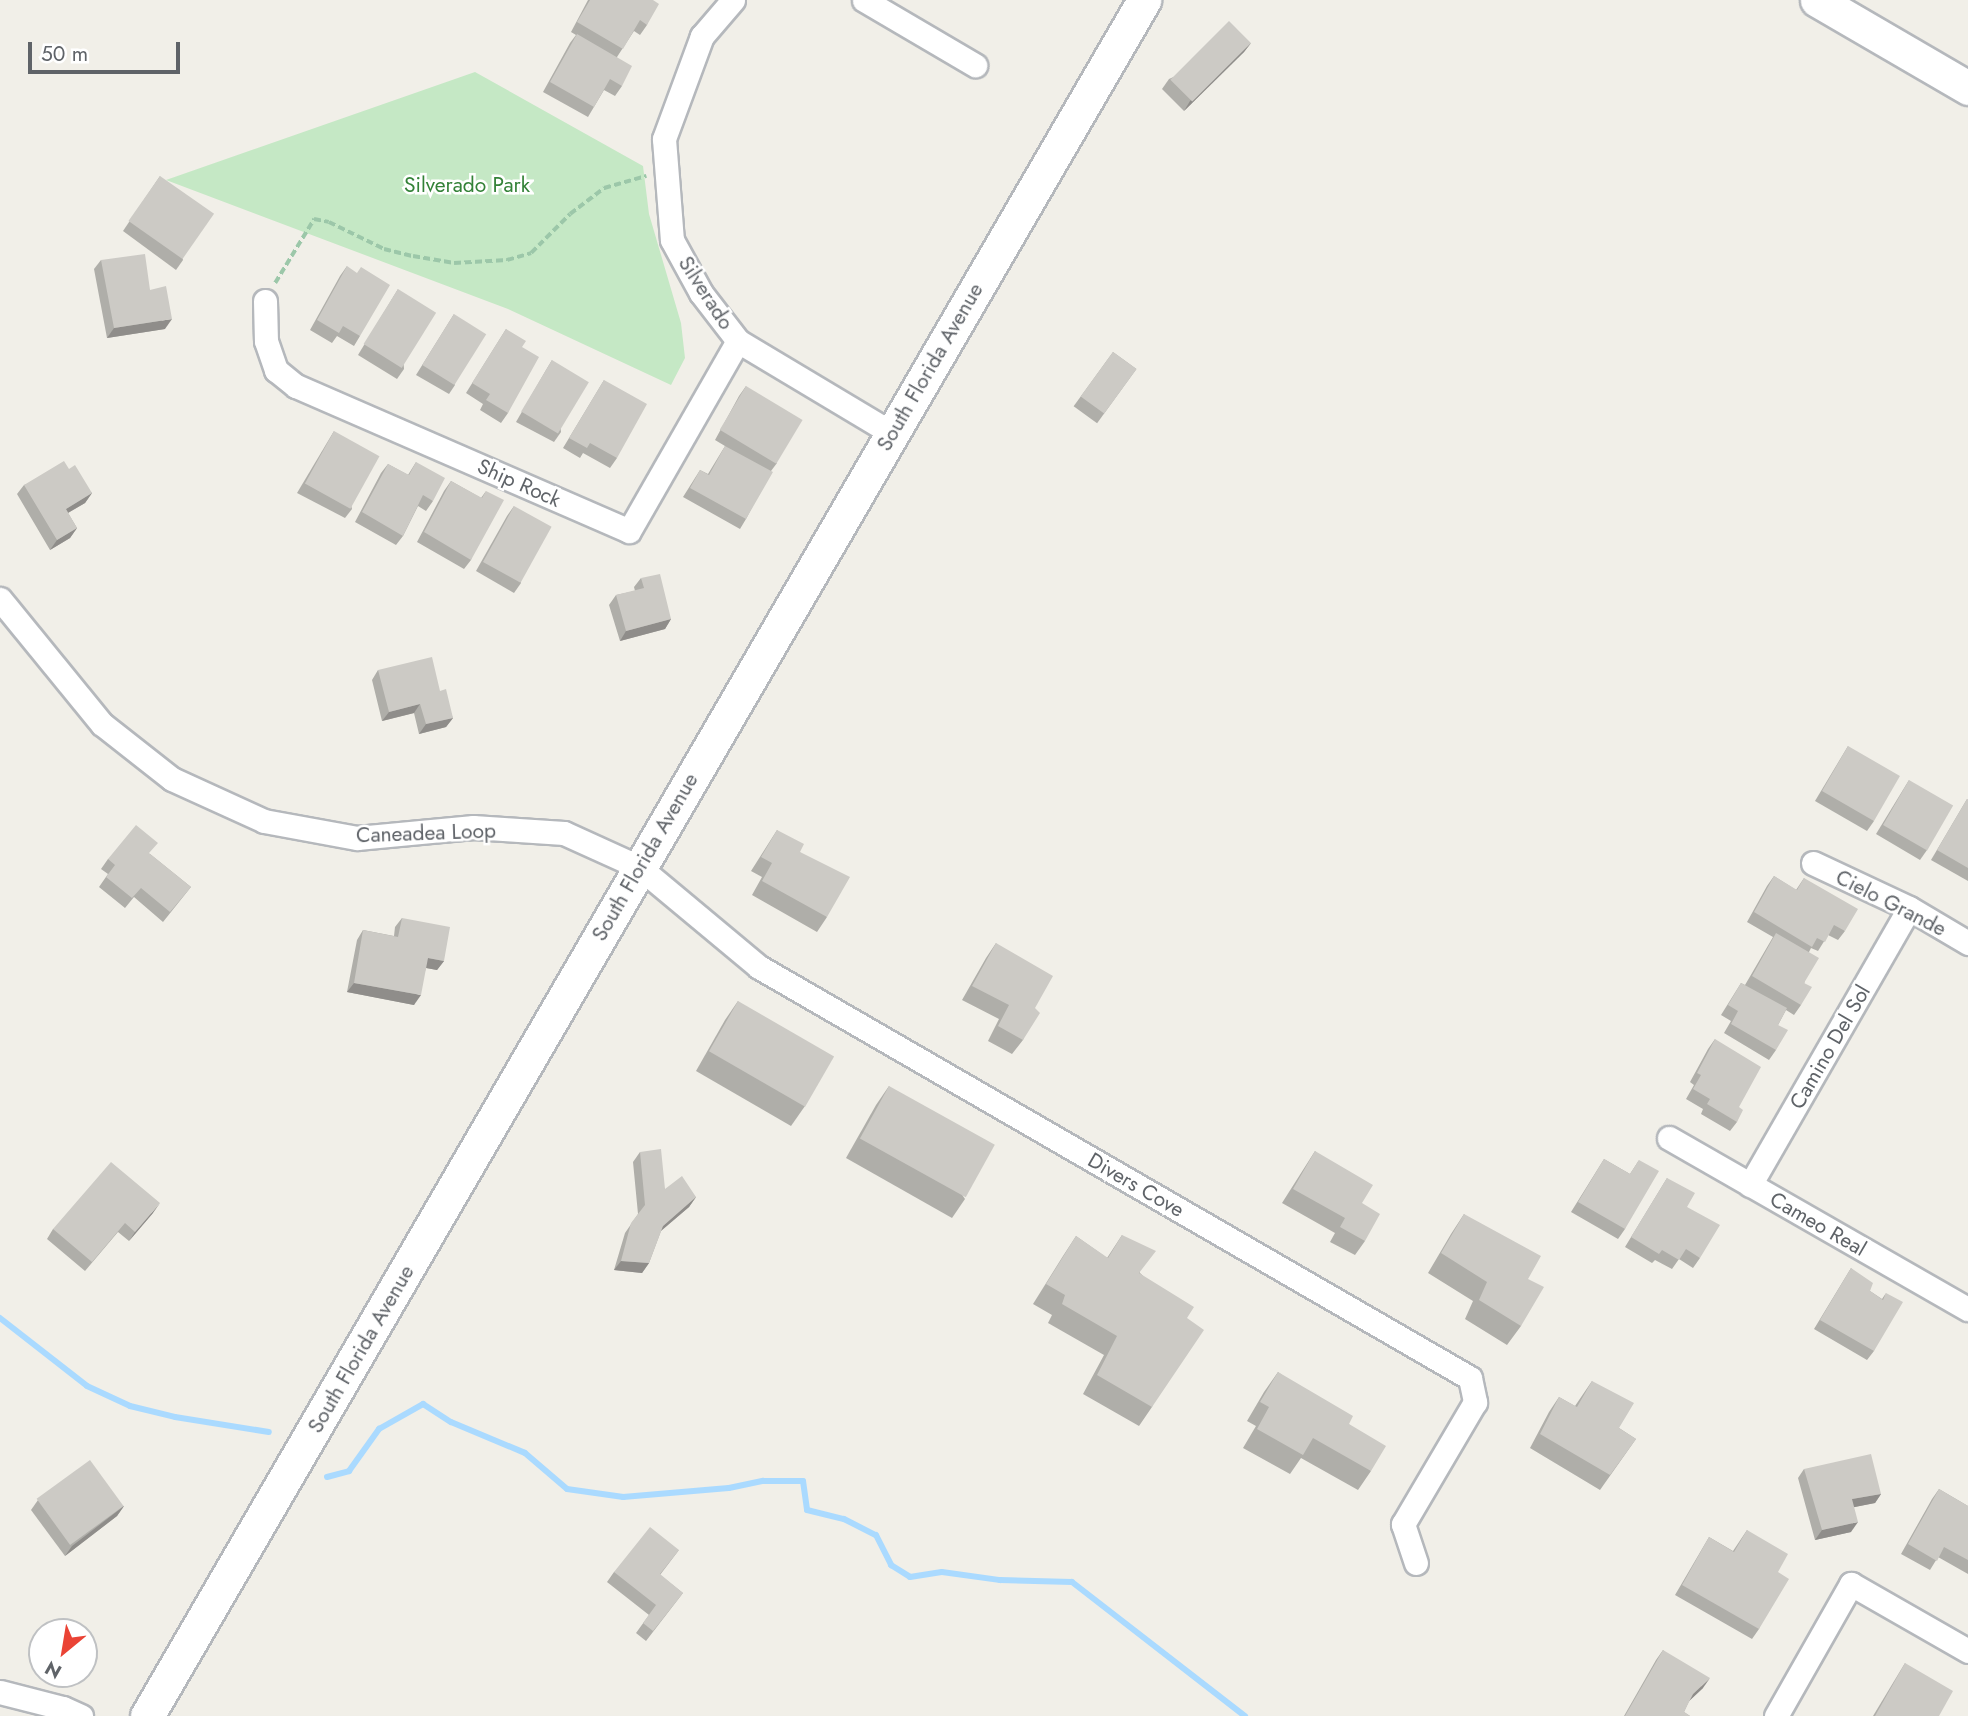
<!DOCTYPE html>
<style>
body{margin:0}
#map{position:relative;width:1968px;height:1716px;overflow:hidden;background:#f1efe8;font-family:Jost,sans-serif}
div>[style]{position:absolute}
.green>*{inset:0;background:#c5e8c5}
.stream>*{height:6px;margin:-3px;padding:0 3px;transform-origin:3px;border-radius:3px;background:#aadaff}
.path>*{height:3.5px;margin-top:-1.75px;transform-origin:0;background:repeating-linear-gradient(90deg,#9cc7a9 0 7px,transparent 0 10.5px)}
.roads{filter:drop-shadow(2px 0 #b5b8bc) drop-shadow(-2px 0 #b5b8bc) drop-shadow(0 2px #b5b8bc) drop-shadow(0 -2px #b5b8bc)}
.street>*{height:23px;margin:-11.5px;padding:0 11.5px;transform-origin:11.5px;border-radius:11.5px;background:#fff}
.secondary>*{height:33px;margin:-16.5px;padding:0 16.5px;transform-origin:16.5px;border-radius:16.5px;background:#fff}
.wall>*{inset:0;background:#afaea9;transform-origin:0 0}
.shaded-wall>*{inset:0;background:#8f8d8a}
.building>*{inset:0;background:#cccac5;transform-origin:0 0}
span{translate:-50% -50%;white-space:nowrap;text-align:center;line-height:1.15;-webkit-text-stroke:5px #fff;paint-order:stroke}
.park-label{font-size:21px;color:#348238}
.street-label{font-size:21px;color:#5f6368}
.north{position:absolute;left:28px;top:1618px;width:70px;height:70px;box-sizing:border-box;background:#fff;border:2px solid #bfc1c3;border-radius:50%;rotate:210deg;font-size:19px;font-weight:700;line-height:28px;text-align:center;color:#5f6368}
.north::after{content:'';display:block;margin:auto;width:24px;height:32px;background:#ea4335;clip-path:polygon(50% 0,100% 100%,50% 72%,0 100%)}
.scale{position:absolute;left:28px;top:42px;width:152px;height:32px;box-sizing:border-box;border:4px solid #5f6368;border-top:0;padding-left:9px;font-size:21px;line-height:24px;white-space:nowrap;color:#5f6368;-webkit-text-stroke:5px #fff;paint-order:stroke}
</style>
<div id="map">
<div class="green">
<div style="clip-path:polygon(475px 72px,643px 166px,649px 214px,681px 323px,685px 358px,671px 385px,508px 309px,166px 180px)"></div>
</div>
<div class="stream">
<div style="left:0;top:1318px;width:110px;rotate:38deg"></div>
<div style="left:87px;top:1386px;width:47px;rotate:24.9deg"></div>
<div style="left:130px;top:1406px;width:46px;rotate:13.7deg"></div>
<div style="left:175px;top:1417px;width:95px;rotate:9.1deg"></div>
<div style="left:327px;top:1477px;width:23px;rotate:-15deg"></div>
<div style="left:349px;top:1471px;width:52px;rotate:-54.5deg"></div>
<div style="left:379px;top:1429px;width:51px;rotate:-29.6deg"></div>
<div style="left:423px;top:1404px;width:33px;rotate:33deg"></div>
<div style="left:451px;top:1422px;width:80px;rotate:22.7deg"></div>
<div style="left:525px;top:1453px;width:55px;rotate:40.6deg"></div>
<div style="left:567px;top:1489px;width:57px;rotate:8.1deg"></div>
<div style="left:623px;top:1497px;width:106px;rotate:-4.9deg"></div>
<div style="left:729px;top:1488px;width:35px;rotate:-12deg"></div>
<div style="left:763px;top:1481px;width:40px"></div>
<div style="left:803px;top:1481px;width:29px;rotate:82deg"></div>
<div style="left:807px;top:1510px;width:38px;rotate:14deg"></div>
<div style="left:844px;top:1519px;width:36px;rotate:27deg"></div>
<div style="left:876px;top:1535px;width:34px;rotate:63deg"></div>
<div style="left:891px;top:1565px;width:22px;rotate:32deg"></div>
<div style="left:910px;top:1577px;width:32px;rotate:-9deg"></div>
<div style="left:942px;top:1572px;width:59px;rotate:7.9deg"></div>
<div style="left:1000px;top:1580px;width:72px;rotate:1.6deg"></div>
<div style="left:1072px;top:1582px;width:219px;rotate:37.8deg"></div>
</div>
<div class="path">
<div style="left:275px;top:283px;width:75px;rotate:-58.6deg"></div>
<div style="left:314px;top:219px;width:15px;rotate:11deg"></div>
<div style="left:329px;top:222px;width:61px;rotate:26.1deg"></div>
<div style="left:384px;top:249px;width:30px;rotate:14deg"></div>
<div style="left:413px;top:256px;width:42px;rotate:9.7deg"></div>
<div style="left:454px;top:263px;width:53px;rotate:-3.2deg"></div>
<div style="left:507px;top:260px;width:25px;rotate:-16deg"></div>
<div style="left:531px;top:253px;width:55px;rotate:-45deg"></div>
<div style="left:570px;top:214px;width:43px;rotate:-37.4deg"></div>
<div style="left:604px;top:188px;width:44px;rotate:-15.9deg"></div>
</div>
<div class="roads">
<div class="street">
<div style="left:733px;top:0;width:48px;rotate:130.7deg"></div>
<div style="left:702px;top:36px;width:110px;rotate:110.3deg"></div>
<div style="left:664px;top:139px;width:101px;rotate:85.5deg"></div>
<div style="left:672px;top:240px;width:60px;rotate:61.3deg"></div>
<div style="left:701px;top:293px;width:61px;rotate:52.4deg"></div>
<div style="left:738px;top:341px;width:179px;rotate:30.9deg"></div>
<div style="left:864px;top:0;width:129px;rotate:30.4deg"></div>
<div style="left:265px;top:301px;width:40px;rotate:88.6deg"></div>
<div style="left:266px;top:341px;width:31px;rotate:71deg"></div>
<div style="left:276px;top:370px;width:26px;rotate:39deg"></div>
<div style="left:296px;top:386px;width:363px;rotate:23.5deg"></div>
<div style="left:629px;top:531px;width:219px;rotate:-60.2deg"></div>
<div style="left:0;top:599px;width:161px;rotate:50.8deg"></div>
<div style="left:102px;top:724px;width:89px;rotate:38.2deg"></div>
<div style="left:172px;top:779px;width:101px;rotate:24.5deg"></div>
<div style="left:264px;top:821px;width:95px;rotate:10.4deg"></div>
<div style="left:357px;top:838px;width:117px;rotate:-5.4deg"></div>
<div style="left:473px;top:827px;width:91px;rotate:3.8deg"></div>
<div style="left:564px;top:833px;width:82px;rotate:24.4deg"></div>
<div style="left:639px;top:867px;width:156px;rotate:39.8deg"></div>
<div style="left:759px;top:967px;width:821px;rotate:30.03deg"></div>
<div style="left:1470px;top:1378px;width:25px;rotate:78deg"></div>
<div style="left:1475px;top:1402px;width:142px;rotate:120.5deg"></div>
<div style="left:1403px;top:1524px;width:41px;rotate:71.6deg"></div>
<div style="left:1813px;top:863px;width:106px;rotate:25.1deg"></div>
<div style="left:1909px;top:908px;width:69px;rotate:30.7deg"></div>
<div style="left:1669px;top:1138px;width:344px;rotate:29.8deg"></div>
<div style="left:1750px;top:1185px;width:319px;rotate:-60.1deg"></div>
<div style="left:0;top:1692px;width:65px;rotate:14.3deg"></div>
<div style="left:63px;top:1708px;width:20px;rotate:24deg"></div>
<div style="left:1776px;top:1716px;width:152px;rotate:-60.4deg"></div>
<div style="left:1851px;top:1584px;width:135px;rotate:29.8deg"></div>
</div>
<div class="secondary">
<div style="left:1817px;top:0;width:175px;rotate:30.2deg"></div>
<div style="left:147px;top:1716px;width:1985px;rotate:-59.84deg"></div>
</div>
</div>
<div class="wall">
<div style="clip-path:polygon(588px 0,653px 0,647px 25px,640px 35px,634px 31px,617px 57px,622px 86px,615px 96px,604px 90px,588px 117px,543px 92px,570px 43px,576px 35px,571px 32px)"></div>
<div style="clip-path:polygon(1251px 43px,1244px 52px,1184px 111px,1162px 89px,1169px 79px)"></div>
<div style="clip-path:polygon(160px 176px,183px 260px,176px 270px,123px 231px)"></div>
<div style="clip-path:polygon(101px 260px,150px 290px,165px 329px,107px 338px,94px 269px)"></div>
<div style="clip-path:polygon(347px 266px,360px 336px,354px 346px,337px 336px,332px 343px,310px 330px,340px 276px)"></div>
<div style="clip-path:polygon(398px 289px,404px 369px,397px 379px,358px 355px)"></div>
<div style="clip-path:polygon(454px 314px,455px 385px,449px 394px,416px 375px)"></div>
<div style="clip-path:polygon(506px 329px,522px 347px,508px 413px,501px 423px,480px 410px,483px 404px,466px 393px)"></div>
<div style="left:1113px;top:352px;width:29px;height:67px;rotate:36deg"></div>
<div style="clip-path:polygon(552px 360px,561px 432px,554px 442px,516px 422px,546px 370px)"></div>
<div style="clip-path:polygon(604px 380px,617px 458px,610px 468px,583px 453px,580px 458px,563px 448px)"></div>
<div style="clip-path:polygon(746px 386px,777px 463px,771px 471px,746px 519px,740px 529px,683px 497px,700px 470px,708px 474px,725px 446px,735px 452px,715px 440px,739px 396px)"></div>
<div style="clip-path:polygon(334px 431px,352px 509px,345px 518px,297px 493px)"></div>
<div style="clip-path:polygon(416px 462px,433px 501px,426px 511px,418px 506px,403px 536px,396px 545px,355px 522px,381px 473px,388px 464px,408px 475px)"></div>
<div style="clip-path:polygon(69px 469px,92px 493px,85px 503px,68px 513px,77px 528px,70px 538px,50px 550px,17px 494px,24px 485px)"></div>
<div style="clip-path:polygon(451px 481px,481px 498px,486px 491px,471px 560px,464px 569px,417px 542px,444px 491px)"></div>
<div style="clip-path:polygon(514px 506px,521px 583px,514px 593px,476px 571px,507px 516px)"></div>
<div style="clip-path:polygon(641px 578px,671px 619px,665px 629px,620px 641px,609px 605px,616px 595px,635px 591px,634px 587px)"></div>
<div style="clip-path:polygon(378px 670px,440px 691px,453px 718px,446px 727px,419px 734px,414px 713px,382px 721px,372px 680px)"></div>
<div style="clip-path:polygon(1848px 746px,1874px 821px,1867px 831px,1815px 801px)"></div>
<div style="clip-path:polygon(1909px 780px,1927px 850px,1920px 860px,1876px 834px)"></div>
<div style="clip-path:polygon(1967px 799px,1968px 800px,1968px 881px,1931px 860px)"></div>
<div style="clip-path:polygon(777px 830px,800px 852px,827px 917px,817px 932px,752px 895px,762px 877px,751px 871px)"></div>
<div style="clip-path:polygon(150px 854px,191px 887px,163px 922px,134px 897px,125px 908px,99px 887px,108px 874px,101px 869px,108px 859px)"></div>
<div style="clip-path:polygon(1774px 876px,1796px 890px,1804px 878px,1845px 931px,1838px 940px,1828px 935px,1818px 951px,1811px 948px,1809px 952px,1801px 1005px,1794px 1015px,1786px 1010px,1778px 1025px,1776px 1050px,1769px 1060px,1724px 1033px,1731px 1021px,1721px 1015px,1741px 983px,1745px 985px,1773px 937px,1747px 922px,1767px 886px)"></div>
<div style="clip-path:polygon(402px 918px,444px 961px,437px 970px,426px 968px,414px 1005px,347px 992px,357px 940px,363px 930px,394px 936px,395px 927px)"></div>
<div style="clip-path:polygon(996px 943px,1035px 1008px,1023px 1040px,1012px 1054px,988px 1041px,999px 1019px,962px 1000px,986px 958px)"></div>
<div style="clip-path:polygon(738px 1001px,805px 1106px,791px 1126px,696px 1071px,725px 1020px)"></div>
<div style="clip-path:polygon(1715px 1039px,1739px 1107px,1737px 1122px,1730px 1131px,1701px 1114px,1703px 1109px,1686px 1099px,1694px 1085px,1690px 1082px,1708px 1049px)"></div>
<div style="clip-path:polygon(889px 1086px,965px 1199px,952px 1218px,846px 1158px,876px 1105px)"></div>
<div style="clip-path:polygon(1315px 1151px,1362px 1203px,1365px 1241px,1355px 1255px,1330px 1242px,1335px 1233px,1282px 1203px)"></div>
<div style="clip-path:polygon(640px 1152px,665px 1189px,696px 1197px,689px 1207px,661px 1231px,649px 1263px,642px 1273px,614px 1270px,625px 1233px,638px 1214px,633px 1162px)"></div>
<div style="clip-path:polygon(1604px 1159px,1630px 1174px,1639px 1160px,1625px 1229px,1618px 1239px,1571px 1212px)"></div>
<div style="clip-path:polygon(1667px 1178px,1687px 1207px,1700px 1258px,1693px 1268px,1679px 1259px,1672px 1269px,1655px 1260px,1652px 1263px,1625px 1247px)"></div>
<div style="clip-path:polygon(153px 1213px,129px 1241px,118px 1232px,85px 1271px,47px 1239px,53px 1229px)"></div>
<div style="clip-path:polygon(1464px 1214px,1528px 1279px,1521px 1326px,1507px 1345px,1465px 1319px,1473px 1301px,1428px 1273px,1451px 1234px)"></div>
<div style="clip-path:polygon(1122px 1235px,1140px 1273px,1187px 1318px,1152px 1407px,1139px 1426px,1083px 1394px,1104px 1355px,1048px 1323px,1052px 1315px,1033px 1304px,1063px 1256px,1076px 1236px,1107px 1258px)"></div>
<div style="clip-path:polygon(1851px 1268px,1870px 1291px,1882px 1299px,1886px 1293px,1874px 1351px,1867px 1360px,1814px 1329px)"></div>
<div style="clip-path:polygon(1278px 1372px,1349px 1424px,1371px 1471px,1358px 1490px,1301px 1458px,1290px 1474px,1243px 1448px,1256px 1426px,1247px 1421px,1264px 1392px)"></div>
<div style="clip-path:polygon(1592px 1381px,1619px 1428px,1636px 1439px,1600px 1490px,1530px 1448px,1549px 1412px,1559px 1397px,1575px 1406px)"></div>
<div style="clip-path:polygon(1804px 1469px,1881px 1494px,1875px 1503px,1854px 1507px,1851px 1532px,1815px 1540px,1798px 1478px)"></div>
<div style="clip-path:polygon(1939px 1489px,1968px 1506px,1968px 1574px,1938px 1557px,1930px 1570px,1901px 1554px,1932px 1499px)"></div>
<div style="clip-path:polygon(38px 1500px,124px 1506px,117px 1516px,65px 1556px,31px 1510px)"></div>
<div style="clip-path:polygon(1747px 1530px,1778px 1572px,1759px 1629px,1752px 1639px,1675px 1595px,1709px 1537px,1733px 1551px)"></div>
<div style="clip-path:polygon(679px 1550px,660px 1575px,683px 1593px,646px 1641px,636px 1633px,649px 1615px,607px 1582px,614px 1572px)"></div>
<div style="clip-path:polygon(1663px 1650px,1703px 1688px,1689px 1701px,1684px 1712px,1690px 1716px,1624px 1716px,1656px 1660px)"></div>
<div style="clip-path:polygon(1905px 1663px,1939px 1716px,1873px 1716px)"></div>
</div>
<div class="shaded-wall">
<div style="clip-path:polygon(1251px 43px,1244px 52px,1184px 111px,1190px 101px)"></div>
<div style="clip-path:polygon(172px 319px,165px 329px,107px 338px,114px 328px)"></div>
<div style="clip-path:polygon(92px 493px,85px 503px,59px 518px,66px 509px)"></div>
<div style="clip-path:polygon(77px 528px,70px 538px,50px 550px,57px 540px)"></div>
<div style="clip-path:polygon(671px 619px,665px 629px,620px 641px,626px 631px)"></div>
<div style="clip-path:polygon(420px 704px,414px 713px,382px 721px,389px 712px)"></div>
<div style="clip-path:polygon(453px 718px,446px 727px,419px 734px,426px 724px)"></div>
<div style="clip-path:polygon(428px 958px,444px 961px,437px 970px,421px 967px)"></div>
<div style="clip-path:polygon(354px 983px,421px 995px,414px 1005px,347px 992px)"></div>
<div style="clip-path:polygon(696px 1197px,689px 1207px,656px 1235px,663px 1226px)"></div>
<div style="clip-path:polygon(160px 1203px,153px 1213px,129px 1241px,135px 1232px)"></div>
<div style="clip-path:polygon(621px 1261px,649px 1263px,642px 1273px,614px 1270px)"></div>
<div style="clip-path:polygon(1881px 1494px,1875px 1503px,1845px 1509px,1852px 1499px)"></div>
<div style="clip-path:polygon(124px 1506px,117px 1516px,65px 1556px,72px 1546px)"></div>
<div style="clip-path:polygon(1858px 1522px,1851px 1532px,1815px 1540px,1822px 1530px)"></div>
<div style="clip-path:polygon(1710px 1678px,1703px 1688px,1686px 1704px,1693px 1694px)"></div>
</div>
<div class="building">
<div style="clip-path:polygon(590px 0,653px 0,659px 4px,647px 25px,640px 20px,623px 49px,577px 22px)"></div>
<div style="left:1229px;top:21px;width:31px;height:83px;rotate:45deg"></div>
<div style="clip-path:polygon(577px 34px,632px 66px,622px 86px,610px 79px,594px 107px,550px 82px)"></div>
<div style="left:160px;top:176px;width:66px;height:55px;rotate:35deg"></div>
<div style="clip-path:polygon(145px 254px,150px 290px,166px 286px,172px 319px,114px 328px,101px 260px)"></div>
<div style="clip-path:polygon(347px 266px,357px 273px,361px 267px,390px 285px,360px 336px,343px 326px,339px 333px,317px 320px)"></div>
<div style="left:398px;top:289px;width:45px;height:65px;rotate:32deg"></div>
<div style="left:454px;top:314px;width:38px;height:60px;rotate:32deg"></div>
<div style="clip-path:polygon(506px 329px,526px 341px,522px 347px,539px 357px,508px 413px,486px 400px,490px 394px,472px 383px)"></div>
<div style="left:1113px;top:352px;width:29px;height:55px;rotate:36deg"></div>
<div style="left:552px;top:360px;width:43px;height:60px;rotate:31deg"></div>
<div style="clip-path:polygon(604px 380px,647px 404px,617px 458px,590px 443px,587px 448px,569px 438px)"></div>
<div style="left:746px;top:386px;width:66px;height:51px;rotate:31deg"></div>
<div style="left:334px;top:431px;width:52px;height:60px;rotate:29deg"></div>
<div style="clip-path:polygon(725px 446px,773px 472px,746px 519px,690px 488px,700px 470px,709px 475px)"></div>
<div style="clip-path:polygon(64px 461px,69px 469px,75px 465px,92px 493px,66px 509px,77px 528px,57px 540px,24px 485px)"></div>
<div style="clip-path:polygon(416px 462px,445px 478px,433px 501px,423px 495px,403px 536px,362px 512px,388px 464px,409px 475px)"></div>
<div style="clip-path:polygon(451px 481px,482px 498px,486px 491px,504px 500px,471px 560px,424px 532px)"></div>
<div style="left:514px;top:506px;width:43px;height:64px;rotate:29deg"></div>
<div style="clip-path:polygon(660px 574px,671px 619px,626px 631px,616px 595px,644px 588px,641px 578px)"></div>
<div style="clip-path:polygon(432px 657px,440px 691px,446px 689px,453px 718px,426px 724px,420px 704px,389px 712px,378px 670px)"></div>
<div style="left:1848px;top:746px;width:60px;height:52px;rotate:30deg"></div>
<div style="left:1909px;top:780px;width:51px;height:52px;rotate:30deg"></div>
<div style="clip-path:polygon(1967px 799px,1968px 800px,1968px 868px,1937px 850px)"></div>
<div style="clip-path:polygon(136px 825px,158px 843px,149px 853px,191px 887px,170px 912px,141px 888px,132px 898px,106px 877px,115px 865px,108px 859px)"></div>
<div style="clip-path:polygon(777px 830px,804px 844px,800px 852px,850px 877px,827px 917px,762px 881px,772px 863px,761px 857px)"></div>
<div style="clip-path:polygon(1774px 876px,1797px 890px,1804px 878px,1858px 909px,1845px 931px,1834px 925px,1825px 942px,1817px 938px,1812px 947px,1754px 912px)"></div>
<div style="clip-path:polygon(402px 918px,450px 927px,444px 961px,428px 958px,421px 995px,354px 983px,363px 930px,398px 937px)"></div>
<div style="clip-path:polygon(1776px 933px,1819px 958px,1804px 983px,1812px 987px,1801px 1005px,1752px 976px)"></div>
<div style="clip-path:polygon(996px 943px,1053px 976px,1035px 1008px,1040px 1013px,1023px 1040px,998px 1026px,1009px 1005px,972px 986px)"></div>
<div style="clip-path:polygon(1741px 983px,1787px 1008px,1778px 1025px,1788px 1030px,1776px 1050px,1731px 1024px,1738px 1011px,1728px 1005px)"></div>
<div style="left:738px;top:1001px;width:111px;height:58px;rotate:30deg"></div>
<div style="clip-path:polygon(1715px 1039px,1761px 1067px,1739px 1107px,1743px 1110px,1737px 1122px,1707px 1104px,1710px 1099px,1693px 1089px,1701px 1075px,1697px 1073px)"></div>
<div style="left:889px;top:1086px;width:121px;height:60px;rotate:29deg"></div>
<div style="clip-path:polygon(661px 1149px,665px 1189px,682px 1176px,696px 1197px,663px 1226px,649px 1263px,621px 1261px,631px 1223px,645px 1205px,640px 1152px)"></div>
<div style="clip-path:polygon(1315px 1151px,1373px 1185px,1362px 1203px,1380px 1214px,1365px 1241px,1340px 1227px,1345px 1218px,1293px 1189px)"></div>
<div style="clip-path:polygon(1604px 1159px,1630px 1174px,1639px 1160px,1659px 1171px,1625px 1229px,1578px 1202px)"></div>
<div style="clip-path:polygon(111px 1162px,160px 1203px,135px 1232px,125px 1223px,92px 1262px,53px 1229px)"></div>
<div style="clip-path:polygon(1667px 1178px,1695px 1193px,1687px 1207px,1720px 1225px,1700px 1258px,1686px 1249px,1679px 1260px,1662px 1250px,1659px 1254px,1631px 1237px)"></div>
<div style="clip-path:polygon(1464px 1214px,1541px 1256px,1528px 1279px,1544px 1287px,1521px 1326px,1479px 1300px,1487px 1282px,1441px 1253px)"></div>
<div style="clip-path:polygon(1122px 1235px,1156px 1251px,1139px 1273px,1194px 1307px,1187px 1318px,1204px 1330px,1152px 1407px,1097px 1375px,1117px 1336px,1062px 1304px,1065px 1295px,1046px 1284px,1076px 1236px,1108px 1258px)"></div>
<div style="clip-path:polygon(1851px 1268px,1873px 1283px,1870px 1291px,1883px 1300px,1886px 1293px,1903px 1302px,1874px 1351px,1820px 1320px)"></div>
<div style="clip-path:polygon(1278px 1372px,1353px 1416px,1349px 1424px,1386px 1446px,1371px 1471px,1313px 1438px,1303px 1455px,1257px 1429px,1269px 1407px,1260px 1402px)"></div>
<div style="clip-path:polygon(1592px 1381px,1634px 1403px,1619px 1428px,1636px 1439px,1610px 1475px,1540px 1434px,1559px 1397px,1577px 1407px)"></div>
<div style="clip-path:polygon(1871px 1454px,1881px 1494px,1852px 1499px,1858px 1522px,1822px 1530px,1804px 1469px)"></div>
<div style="left:90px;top:1460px;width:57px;height:66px;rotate:54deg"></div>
<div style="clip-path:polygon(1939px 1489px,1968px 1506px,1968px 1560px,1944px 1547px,1937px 1561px,1908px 1544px)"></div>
<div style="clip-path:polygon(650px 1527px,679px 1550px,660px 1574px,683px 1593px,653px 1631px,643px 1623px,656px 1605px,614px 1572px)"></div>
<div style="clip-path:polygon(1747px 1530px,1788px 1554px,1778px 1572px,1789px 1579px,1759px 1629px,1682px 1585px,1709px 1537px,1734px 1552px)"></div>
<div style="clip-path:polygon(1663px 1650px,1710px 1678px,1693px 1694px,1684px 1712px,1690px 1716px,1625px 1716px)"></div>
<div style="clip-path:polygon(1905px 1663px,1953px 1691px,1939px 1716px,1875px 1716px)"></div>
</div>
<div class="park-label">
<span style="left:467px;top:185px">Silverado Park</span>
</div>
<div class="street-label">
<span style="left:706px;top:293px;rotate:57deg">Silverado</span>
<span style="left:930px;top:367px;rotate:-60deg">South Florida Avenue</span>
<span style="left:519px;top:483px;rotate:24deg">Ship Rock</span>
<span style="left:426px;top:833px;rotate:-2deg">Caneadea Loop</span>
<span style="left:645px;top:857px;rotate:-60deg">South Florida Avenue</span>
<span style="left:1891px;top:903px;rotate:27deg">Cielo Grande</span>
<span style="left:1830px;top:1047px;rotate:-60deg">Camino Del Sol</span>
<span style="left:1136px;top:1185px;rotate:30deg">Divers Cove</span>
<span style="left:1818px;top:1224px;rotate:30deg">Cameo Real</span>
<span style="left:361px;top:1349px;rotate:-60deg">South Florida Avenue</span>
</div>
<div class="north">N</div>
<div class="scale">50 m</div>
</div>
